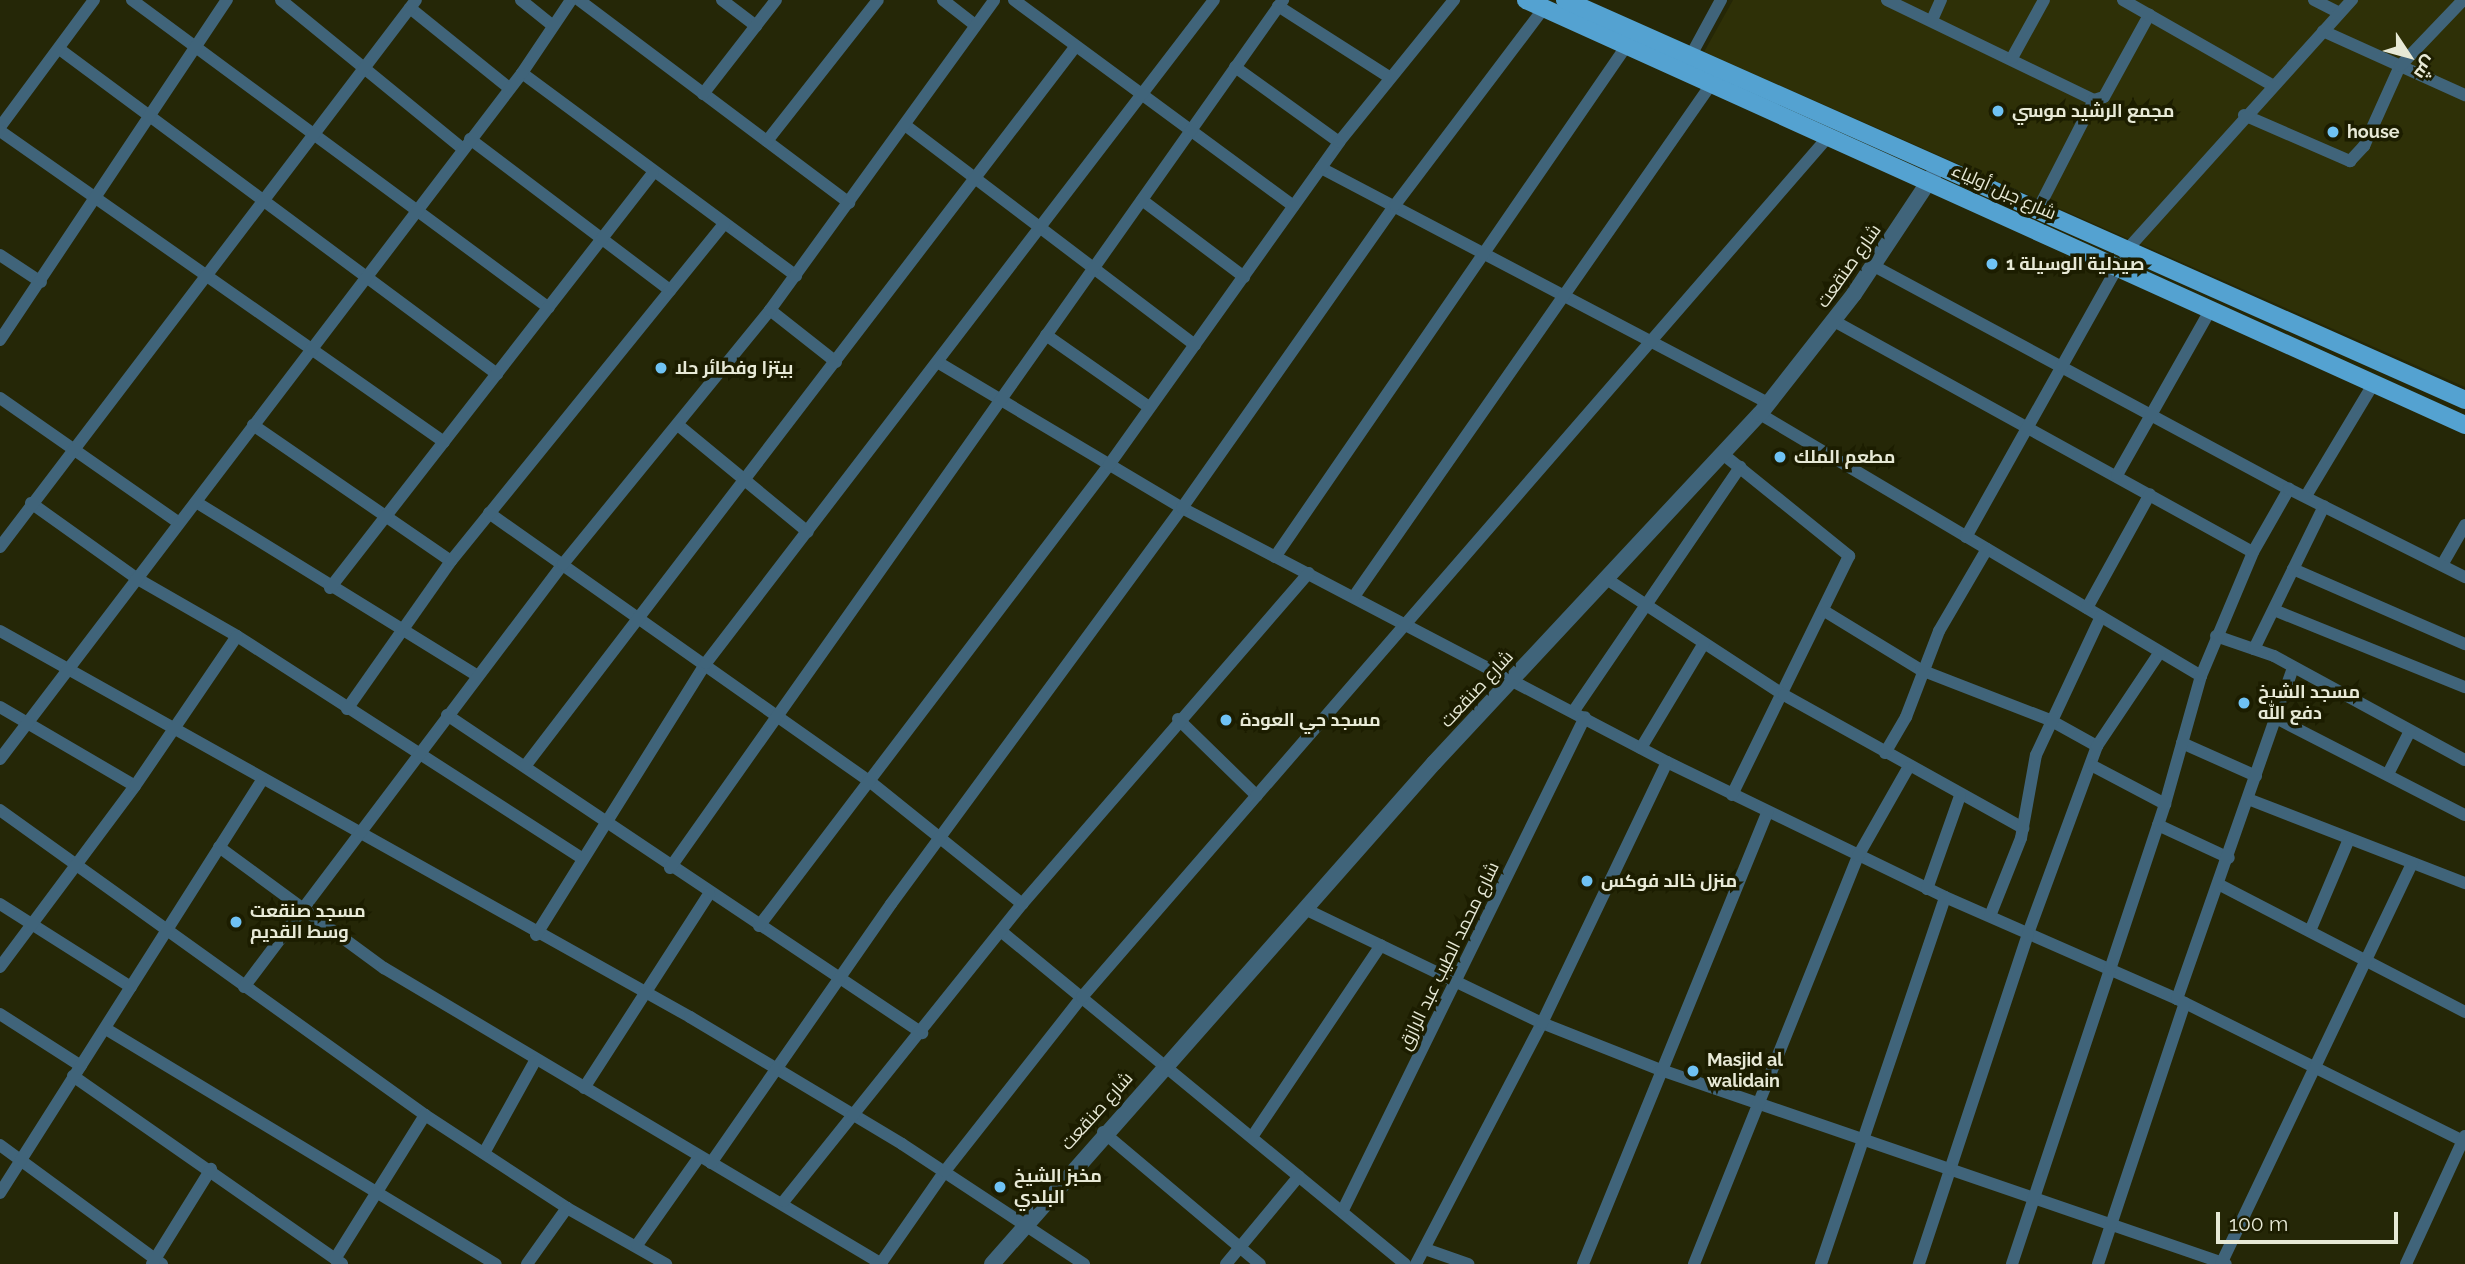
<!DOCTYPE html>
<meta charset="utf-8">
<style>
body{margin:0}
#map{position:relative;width:2465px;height:1264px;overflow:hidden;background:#252707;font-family:Raleway,Cairo,sans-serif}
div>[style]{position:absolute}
.built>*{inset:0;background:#2e3007}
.minor>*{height:12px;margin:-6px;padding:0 6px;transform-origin:6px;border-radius:6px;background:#40647a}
.tertiary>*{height:16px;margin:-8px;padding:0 8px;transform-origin:8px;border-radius:8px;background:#40647a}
.primary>*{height:18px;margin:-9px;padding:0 9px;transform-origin:9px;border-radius:9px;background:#54a2d1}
.dots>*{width:19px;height:19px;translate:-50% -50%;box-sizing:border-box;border:4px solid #1c1d00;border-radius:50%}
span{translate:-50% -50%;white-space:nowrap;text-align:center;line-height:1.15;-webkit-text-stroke:7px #1c1d00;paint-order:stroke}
.poi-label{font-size:18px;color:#e7e9d6;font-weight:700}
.left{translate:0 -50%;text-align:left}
.street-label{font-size:18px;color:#e7e9d6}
.north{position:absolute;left:2374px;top:21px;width:70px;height:70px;-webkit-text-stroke:5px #1c1d00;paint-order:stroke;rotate:126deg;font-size:19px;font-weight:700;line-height:28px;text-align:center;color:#e7e9d6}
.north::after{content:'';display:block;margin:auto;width:24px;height:32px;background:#e7e9d6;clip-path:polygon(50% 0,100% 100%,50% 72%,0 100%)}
.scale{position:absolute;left:2216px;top:1212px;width:182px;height:32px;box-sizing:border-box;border:4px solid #e7e9d6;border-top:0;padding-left:9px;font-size:21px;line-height:24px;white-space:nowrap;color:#e7e9d6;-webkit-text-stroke:5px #1c1d00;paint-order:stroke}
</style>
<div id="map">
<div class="built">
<div style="clip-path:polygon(1733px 0,2465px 0,2465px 387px,1704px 52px)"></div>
</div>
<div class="minor">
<div style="left:132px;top:0;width:518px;rotate:36.45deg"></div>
<div style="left:281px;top:0;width:235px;rotate:39.3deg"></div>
<div style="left:521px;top:0;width:40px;rotate:39deg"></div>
<div style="left:579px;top:0;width:338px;rotate:36.9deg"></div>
<div style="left:722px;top:0;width:43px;rotate:37.4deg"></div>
<div style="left:943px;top:0;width:41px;rotate:38deg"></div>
<div style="left:1014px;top:0;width:347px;rotate:36.4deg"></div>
<div style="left:1887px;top:0;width:230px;rotate:25.8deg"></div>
<div style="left:2094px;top:100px;width:10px;rotate:-17deg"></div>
<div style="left:2104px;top:97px;width:94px;rotate:-61.2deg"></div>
<div style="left:2123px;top:0;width:172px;rotate:29.7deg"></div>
<div style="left:2314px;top:0;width:28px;rotate:27deg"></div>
<div style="left:1278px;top:6px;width:132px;rotate:32.6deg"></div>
<div style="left:410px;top:8px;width:127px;rotate:38.9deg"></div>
<div style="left:1932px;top:20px;width:22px;rotate:-66deg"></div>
<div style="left:2323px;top:31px;width:156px;rotate:24.3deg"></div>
<div style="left:62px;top:51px;width:542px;rotate:36.59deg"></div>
<div style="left:1690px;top:57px;width:65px;rotate:-61.5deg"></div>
<div style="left:2012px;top:58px;width:66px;rotate:-61.1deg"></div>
<div style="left:1235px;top:67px;width:128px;rotate:35.8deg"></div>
<div style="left:522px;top:73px;width:341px;rotate:36.5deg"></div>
<div style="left:703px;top:94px;width:119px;rotate:-52.2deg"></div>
<div style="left:2244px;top:115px;width:116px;rotate:23.5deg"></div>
<div style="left:2350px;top:161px;width:21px;rotate:-47deg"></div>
<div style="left:2364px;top:146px;width:88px;rotate:-65.8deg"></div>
<div style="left:2400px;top:66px;width:91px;rotate:-46.3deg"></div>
<div style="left:905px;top:125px;width:364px;rotate:37.2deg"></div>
<div style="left:0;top:127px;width:158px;rotate:-53.5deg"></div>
<div style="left:0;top:131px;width:542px;rotate:35.01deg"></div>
<div style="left:470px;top:139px;width:251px;rotate:37.1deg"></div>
<div style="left:767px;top:141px;width:179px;rotate:-51.8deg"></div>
<div style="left:1321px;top:168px;width:505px;rotate:27.73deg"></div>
<div style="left:1142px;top:200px;width:128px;rotate:37deg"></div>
<div style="left:2036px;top:213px;width:127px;rotate:-62.8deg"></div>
<div style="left:2124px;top:253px;width:341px;rotate:-48deg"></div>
<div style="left:0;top:255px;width:49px;rotate:33.4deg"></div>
<div style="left:1874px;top:266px;width:471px;rotate:28.3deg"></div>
<div style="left:770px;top:310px;width:84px;rotate:38.2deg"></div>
<div style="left:1834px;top:321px;width:478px;rotate:28.9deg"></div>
<div style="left:1046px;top:335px;width:126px;rotate:35deg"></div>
<div style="left:0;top:340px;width:409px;rotate:-56.3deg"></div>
<div style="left:939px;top:363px;width:283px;rotate:30.8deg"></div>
<div style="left:1182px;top:508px;width:547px;rotate:27.64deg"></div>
<div style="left:1667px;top:762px;width:309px;rotate:25.9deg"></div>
<div style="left:1945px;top:897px;width:253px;rotate:23.7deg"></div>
<div style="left:2177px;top:999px;width:322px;rotate:26.4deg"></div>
<div style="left:0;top:398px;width:218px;rotate:34.9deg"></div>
<div style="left:1760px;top:414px;width:513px;rotate:30.71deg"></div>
<div style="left:253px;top:425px;width:240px;rotate:34.5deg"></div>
<div style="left:678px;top:425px;width:168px;rotate:39.5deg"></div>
<div style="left:1724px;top:455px;width:161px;rotate:38.9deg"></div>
<div style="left:1849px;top:556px;width:266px;rotate:116.1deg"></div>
<div style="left:2117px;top:475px;width:191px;rotate:-60.5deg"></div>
<div style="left:2306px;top:496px;width:132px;rotate:-59deg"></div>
<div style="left:196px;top:502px;width:331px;rotate:31.7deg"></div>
<div style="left:31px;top:503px;width:129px;rotate:35.5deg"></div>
<div style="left:136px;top:578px;width:116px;rotate:29.9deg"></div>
<div style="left:237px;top:636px;width:409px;rotate:32.8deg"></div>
<div style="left:489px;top:513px;width:464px;rotate:35.2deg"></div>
<div style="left:868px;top:780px;width:198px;rotate:38.8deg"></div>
<div style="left:1966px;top:537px;width:311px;rotate:-60.7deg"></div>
<div style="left:0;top:547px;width:687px;rotate:-52.75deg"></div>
<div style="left:1275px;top:557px;width:621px;rotate:-55.49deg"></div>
<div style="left:2442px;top:565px;width:46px;rotate:-60.1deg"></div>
<div style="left:2293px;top:569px;width:188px;rotate:23.6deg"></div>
<div style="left:1605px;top:578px;width:214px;rotate:33.2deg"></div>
<div style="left:1784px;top:695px;width:274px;rotate:29.1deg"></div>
<div style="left:330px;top:588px;width:526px;rotate:-52.11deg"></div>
<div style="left:1355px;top:595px;width:624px;rotate:-55.11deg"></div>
<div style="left:2087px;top:608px;width:130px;rotate:-61.1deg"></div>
<div style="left:2274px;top:610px;width:206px;rotate:22deg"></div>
<div style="left:1826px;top:612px;width:111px;rotate:31.4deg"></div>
<div style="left:1921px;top:670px;width:138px;rotate:21.2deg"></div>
<div style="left:2050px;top:720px;width:54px;rotate:29deg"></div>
<div style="left:2097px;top:746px;width:200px;rotate:110.2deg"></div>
<div style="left:2028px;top:934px;width:348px;rotate:108.3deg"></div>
<div style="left:0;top:631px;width:791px;rotate:29.22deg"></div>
<div style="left:690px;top:1017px;width:247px;rotate:30.9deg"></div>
<div style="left:902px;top:1144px;width:218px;rotate:33.4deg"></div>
<div style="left:2216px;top:636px;width:61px;rotate:19deg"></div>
<div style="left:2274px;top:656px;width:217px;rotate:28.6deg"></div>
<div style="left:2254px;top:649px;width:159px;rotate:-63.9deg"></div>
<div style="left:0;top:707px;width:156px;rotate:30.3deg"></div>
<div style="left:347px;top:709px;width:181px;rotate:-54.9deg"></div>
<div style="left:451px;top:561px;width:434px;rotate:-51deg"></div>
<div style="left:1573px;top:712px;width:297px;rotate:-55.7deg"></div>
<div style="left:447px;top:715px;width:572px;rotate:33.8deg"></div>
<div style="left:2276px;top:718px;width:212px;rotate:27.2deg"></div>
<div style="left:1178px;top:719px;width:110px;rotate:44.3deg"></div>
<div style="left:2182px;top:743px;width:81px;rotate:24deg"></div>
<div style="left:2097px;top:746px;width:113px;rotate:-56.2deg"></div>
<div style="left:1641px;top:748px;width:122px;rotate:-59deg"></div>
<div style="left:1885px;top:753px;width:42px;rotate:-59.7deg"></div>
<div style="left:1906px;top:717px;width:92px;rotate:-69deg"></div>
<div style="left:1939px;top:631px;width:95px;rotate:-59.7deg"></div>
<div style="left:0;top:759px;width:862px;rotate:-52.73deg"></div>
<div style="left:522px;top:73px;width:88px;rotate:-56.1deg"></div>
<div style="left:526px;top:765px;width:905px;rotate:-52.59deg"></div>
<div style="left:2091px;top:765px;width:84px;rotate:27.8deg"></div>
<div style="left:2389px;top:772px;width:46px;rotate:-62.9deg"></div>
<div style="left:2248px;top:799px;width:233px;rotate:21.2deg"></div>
<div style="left:0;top:810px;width:523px;rotate:35.67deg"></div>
<div style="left:425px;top:1115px;width:170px;rotate:33.2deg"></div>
<div style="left:567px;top:1208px;width:114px;rotate:29.5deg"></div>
<div style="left:2158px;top:825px;width:78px;rotate:24.9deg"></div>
<div style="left:219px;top:847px;width:205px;rotate:36.3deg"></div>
<div style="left:384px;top:968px;width:579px;rotate:30.73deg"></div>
<div style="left:670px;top:868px;width:1063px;rotate:-54.77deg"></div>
<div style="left:2220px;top:885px;width:276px;rotate:27.4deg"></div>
<div style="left:1927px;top:889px;width:99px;rotate:-70.5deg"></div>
<div style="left:0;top:904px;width:155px;rotate:32.4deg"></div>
<div style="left:1305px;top:909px;width:263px;rotate:25.7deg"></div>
<div style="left:1542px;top:1023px;width:128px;rotate:21.6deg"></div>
<div style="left:1661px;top:1070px;width:597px;rotate:18.95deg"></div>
<div style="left:1990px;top:916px;width:84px;rotate:-68.3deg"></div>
<div style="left:2021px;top:838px;width:84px;rotate:-79.8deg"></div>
<div style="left:2036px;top:755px;width:153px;rotate:-64.9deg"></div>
<div style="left:759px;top:926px;width:579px;rotate:-52.79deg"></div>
<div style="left:1109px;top:465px;width:397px;rotate:-54.5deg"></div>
<div style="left:1339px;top:142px;width:183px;rotate:-51deg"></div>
<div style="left:2310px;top:931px;width:100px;rotate:-67deg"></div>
<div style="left:1002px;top:932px;width:522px;rotate:39.48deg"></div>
<div style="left:536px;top:935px;width:321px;rotate:-58deg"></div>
<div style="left:706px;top:663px;width:835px;rotate:-52.54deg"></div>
<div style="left:0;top:967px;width:226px;rotate:-53.3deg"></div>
<div style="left:135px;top:786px;width:181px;rotate:-55.8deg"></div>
<div style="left:244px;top:987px;width:530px;rotate:-52.98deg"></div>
<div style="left:563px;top:564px;width:328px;rotate:-50.8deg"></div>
<div style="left:770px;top:310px;width:382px;rotate:-54.1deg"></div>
<div style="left:2177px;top:999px;width:351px;rotate:-70.7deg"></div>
<div style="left:0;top:1014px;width:96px;rotate:32.7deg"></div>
<div style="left:106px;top:1029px;width:455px;rotate:31.1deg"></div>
<div style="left:73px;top:1076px;width:328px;rotate:34.9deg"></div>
<div style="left:584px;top:1088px;width:231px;rotate:-57.2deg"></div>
<div style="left:1103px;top:1132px;width:205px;rotate:40.1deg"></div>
<div style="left:1252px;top:1137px;width:231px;rotate:-56.1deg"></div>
<div style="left:0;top:1145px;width:201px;rotate:36.3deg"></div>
<div style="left:484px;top:1153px;width:105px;rotate:-61deg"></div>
<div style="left:711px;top:1163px;width:315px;rotate:-55.2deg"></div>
<div style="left:891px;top:904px;width:491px;rotate:-53.7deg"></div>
<div style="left:1182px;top:508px;width:370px;rotate:-54.9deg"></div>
<div style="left:1395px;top:205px;width:247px;rotate:-52.9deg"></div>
<div style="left:0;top:1193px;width:489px;rotate:-57.6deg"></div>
<div style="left:784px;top:1201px;width:381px;rotate:-51.3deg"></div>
<div style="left:1022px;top:904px;width:438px;rotate:-49.1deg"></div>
<div style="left:1343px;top:1210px;width:549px;rotate:-63.85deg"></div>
<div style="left:637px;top:1245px;width:108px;rotate:-54.8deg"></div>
<div style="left:1425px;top:1249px;width:46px;rotate:19.2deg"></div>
<div style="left:335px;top:1259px;width:170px;rotate:-58deg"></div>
<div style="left:881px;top:1263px;width:112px;rotate:-55.2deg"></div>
<div style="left:945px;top:1171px;width:221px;rotate:-51.8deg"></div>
<div style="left:1082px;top:997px;width:1140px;rotate:-49.06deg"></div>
<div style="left:152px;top:1264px;width:112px;rotate:-58.2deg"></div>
<div style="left:527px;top:1264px;width:69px;rotate:-54.5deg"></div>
<div style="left:1226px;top:1264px;width:114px;rotate:-50.3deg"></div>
<div style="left:1416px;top:1264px;width:272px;rotate:-62.4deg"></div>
<div style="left:1542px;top:1023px;width:289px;rotate:-64.4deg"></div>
<div style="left:1583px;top:1264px;width:488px;rotate:-67.8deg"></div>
<div style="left:1694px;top:1264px;width:440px;rotate:-68.1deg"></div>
<div style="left:1858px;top:856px;width:101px;rotate:-60.4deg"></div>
<div style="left:1821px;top:1264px;width:387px;rotate:-71.3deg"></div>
<div style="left:2012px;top:1264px;width:485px;rotate:-71.6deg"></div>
<div style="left:2165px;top:804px;width:133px;rotate:-74.3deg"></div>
<div style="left:2201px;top:676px;width:134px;rotate:-67.2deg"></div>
<div style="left:2253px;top:552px;width:73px;rotate:-60.3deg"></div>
<div style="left:2289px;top:489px;width:197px;rotate:26.6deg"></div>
<div style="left:2098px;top:1264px;width:275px;rotate:-71.6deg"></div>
<div style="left:2221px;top:1264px;width:444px;rotate:-64.5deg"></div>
<div style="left:2406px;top:1264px;width:141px;rotate:-65.3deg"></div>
</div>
<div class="tertiary">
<div style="left:992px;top:1264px;width:668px;rotate:-48.58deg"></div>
<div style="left:1434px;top:763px;width:478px;rotate:-47deg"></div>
<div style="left:1760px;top:414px;width:152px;rotate:-51.9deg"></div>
<div style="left:1854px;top:294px;width:146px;rotate:-56.4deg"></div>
</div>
<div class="primary">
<div style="left:1526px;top:0;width:1031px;rotate:24.35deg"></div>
<div style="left:1565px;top:0;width:985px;rotate:23.96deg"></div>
</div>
<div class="dots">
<div style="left:1998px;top:111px;background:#6fc2f4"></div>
<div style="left:2333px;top:132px;background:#6fc2f4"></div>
<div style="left:1992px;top:264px;background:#6fc2f4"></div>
<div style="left:661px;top:368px;background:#6fc2f4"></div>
<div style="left:1780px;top:457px;background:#6fc2f4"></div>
<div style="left:2244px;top:703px;background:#6fc2f4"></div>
<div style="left:1226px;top:720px;background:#6fc2f4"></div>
<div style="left:1587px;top:881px;background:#6fc2f4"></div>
<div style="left:236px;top:922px;background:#6fc2f4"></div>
<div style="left:1693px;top:1071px;background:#6fc2f4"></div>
<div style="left:1000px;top:1187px;background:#6fc2f4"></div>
</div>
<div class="poi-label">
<span class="left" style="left:2012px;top:111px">مجمع الرشيد موسي</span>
<span class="left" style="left:2347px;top:132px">house</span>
<span class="left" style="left:2006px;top:264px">صيدلية الوسيلة 1</span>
<span class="left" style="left:675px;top:368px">بيتزا وفطائر حلا</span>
<span class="left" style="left:1794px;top:457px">مطعم الملك</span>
<span class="left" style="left:2258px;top:703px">مسجد الشيخ<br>دفع الله</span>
<span class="left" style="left:1240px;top:720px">مسجد حي العودة</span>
<span class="left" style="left:1601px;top:881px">منزل خالد فوكس</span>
<span class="left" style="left:250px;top:922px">مسجد صنقعت<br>وسط القديم</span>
<span class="left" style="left:1707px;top:1071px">Masjid al<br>walidain</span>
<span class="left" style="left:1014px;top:1187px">مخبز الشيخ<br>البلدي</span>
</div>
<div class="street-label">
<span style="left:2004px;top:192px;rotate:24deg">شارع جبل أولياء</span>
<span style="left:1849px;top:266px;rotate:-55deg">شارع صنقعت</span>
<span style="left:1477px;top:689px;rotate:-47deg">شارع صنقعت</span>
<span style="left:1449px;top:956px;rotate:-64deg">شارع محمد الطيب عبد الرازق</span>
<span style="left:1097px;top:1111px;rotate:-48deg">شارع صنقعت</span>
</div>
<div class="north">ش</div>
<div class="scale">100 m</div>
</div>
